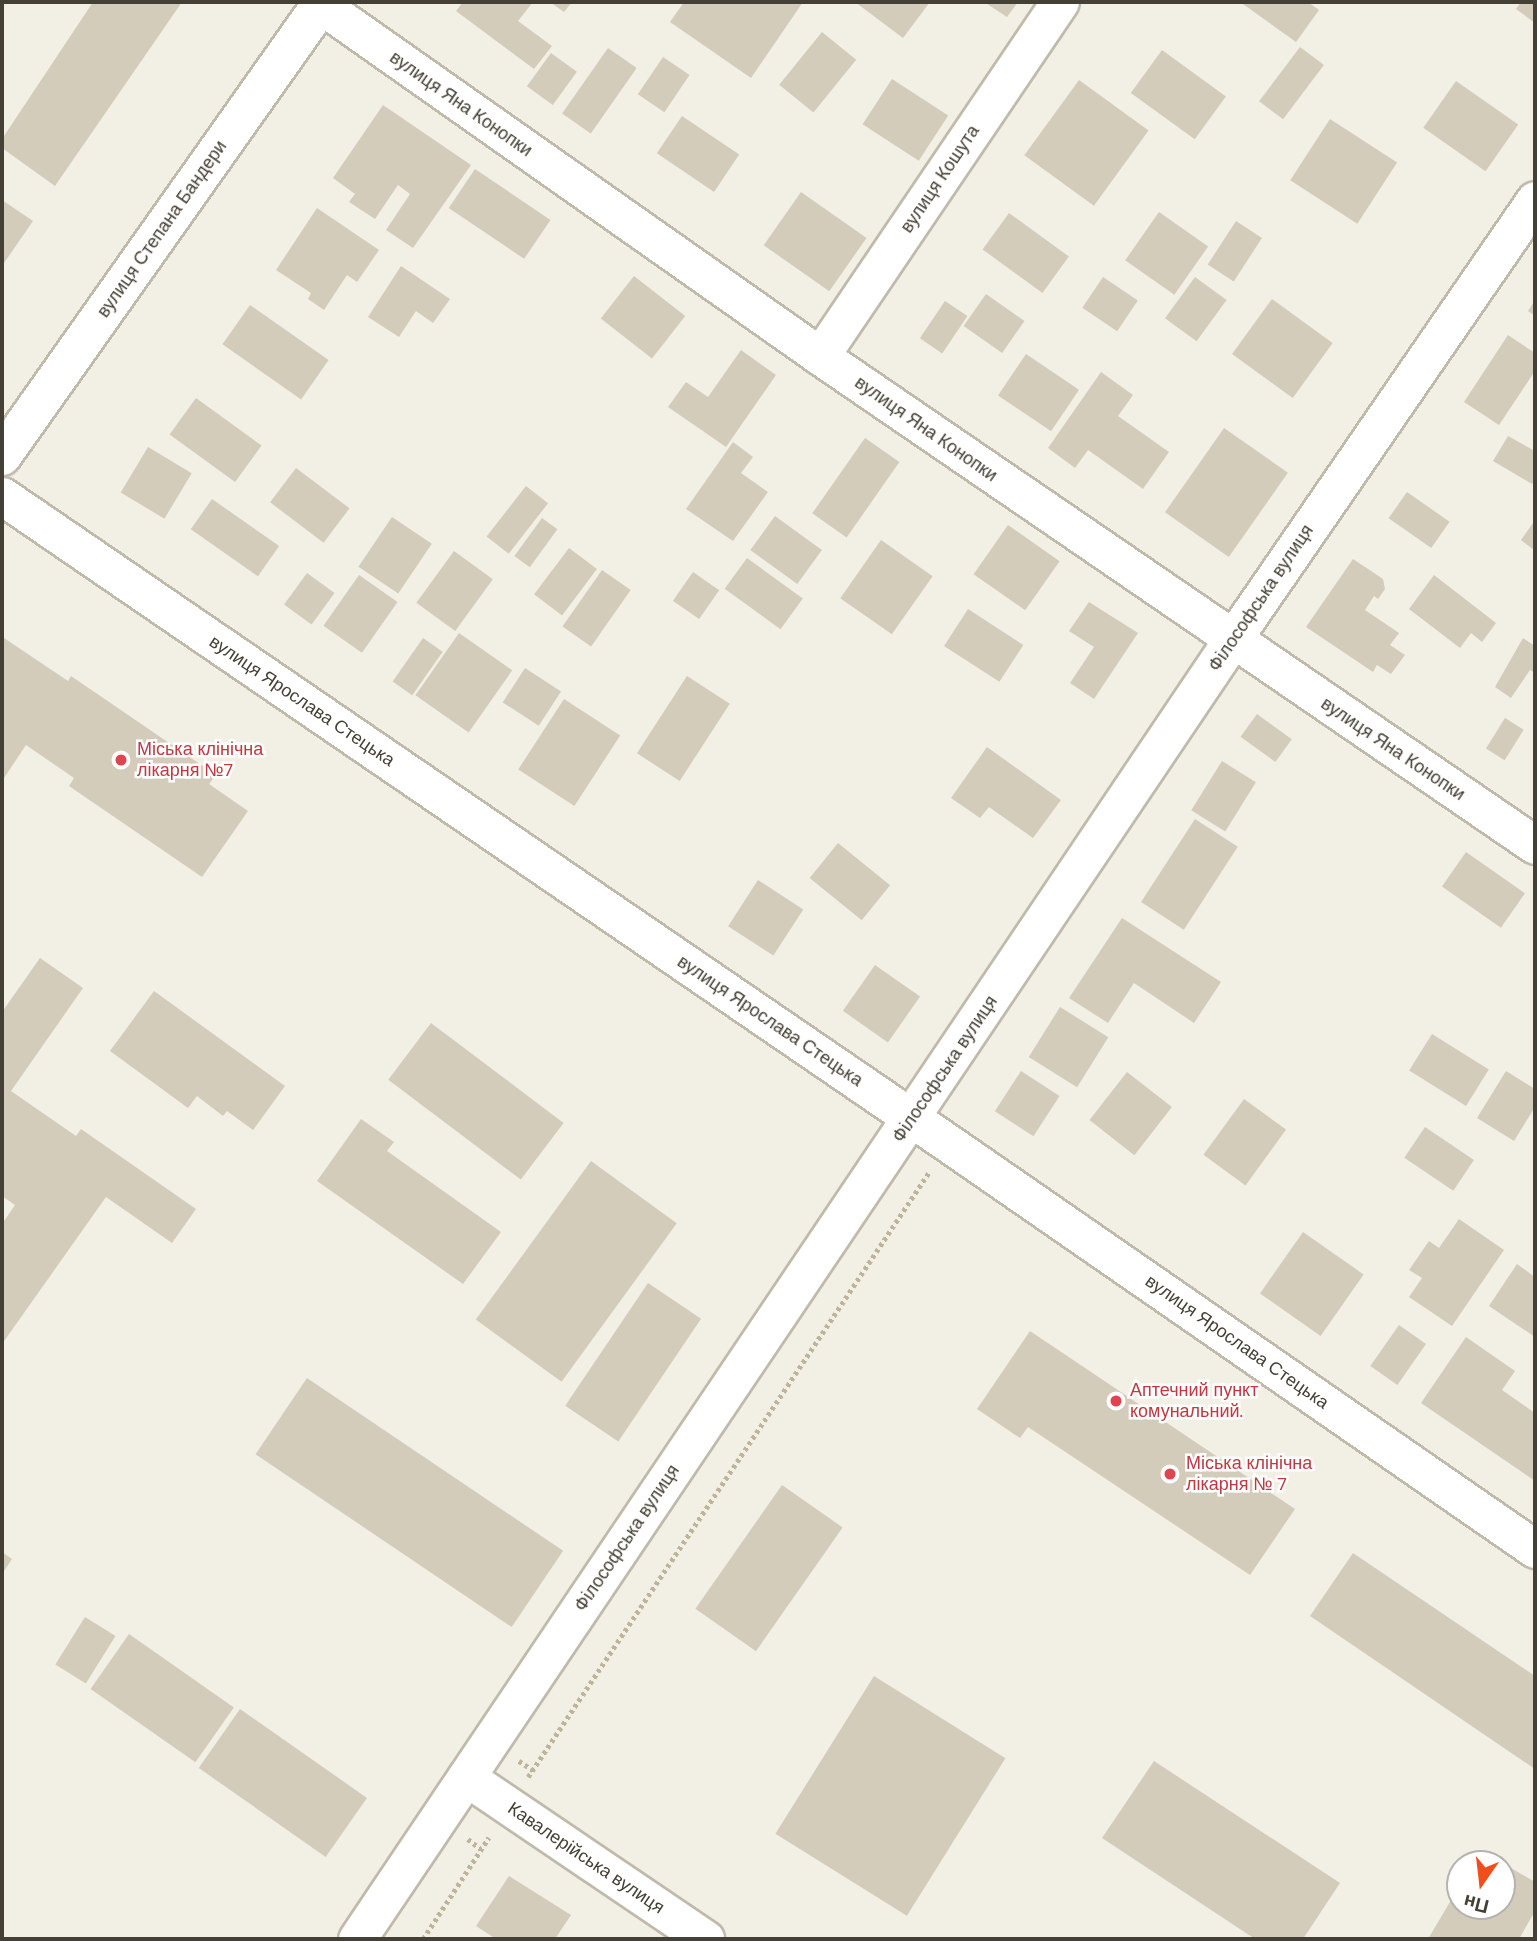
<!DOCTYPE html>
<meta charset="utf-8">
<style>
body{margin:0}
#map{position:relative;width:1537px;height:1941px;overflow:hidden;background:#f2efe5;font-family:"DM Sans",sans-serif}
div>[style]{position:absolute}
.building>*{inset:0;background:#d3ccbb;transform-origin:0 0}
.path>*{height:4.5px;margin-top:-2.25px;transform-origin:0;background:repeating-linear-gradient(90deg,#beb49a 0 3.5px,transparent 0 7px)}
.roads{filter:drop-shadow(2px 0 #c0baab) drop-shadow(-2px 0 #c0baab) drop-shadow(0 2px #c0baab) drop-shadow(0 -2px #c0baab)}
.minor>*{height:37px;margin:-18.5px;padding:0 18.5px;transform-origin:18.5px;border-radius:18.5px;background:#fff}
.tertiary>*{height:38px;margin:-19px;padding:0 19px;transform-origin:19px;border-radius:19px;background:#fff}
.dots>*{width:19px;height:19px;translate:-50% -50%;box-sizing:border-box;border:4px solid #fff;border-radius:50%}
span{translate:-50% -50%;white-space:nowrap;text-align:center;line-height:1.15;-webkit-text-stroke:5px #fff;paint-order:stroke}
.street-label{font-size:18px;color:#444035}
.health-label{font-size:18px;color:#be3a42}
.left{translate:0 -50%;text-align:left}
.frame{position:absolute;inset:0;border:4px solid #444035;pointer-events:none}
.north{position:absolute;left:1446px;top:1850px;width:70px;height:70px;box-sizing:border-box;background:#fff;border:2px solid #b4b3ae;border-radius:50%;rotate:194deg;font-size:19px;font-weight:700;line-height:28px;text-align:center;color:#444035}
.north::after{content:'';display:block;margin:auto;width:24px;height:32px;background:#f14e1d;clip-path:polygon(50% 0,100% 100%,50% 72%,0 100%)}
</style>
<div id="map">
<div class="building">
<div style="clip-path:polygon(93px 2px,182px 2px,55px 186px,2px 148px,2px 139px)"></div>
<div style="clip-path:polygon(463px 2px,533px 2px,518px 21px,552px 46px,534px 69px,456px 11px)"></div>
<div style="clip-path:polygon(550px 2px,572px 2px,564px 12px)"></div>
<div style="clip-path:polygon(684px 2px,803px 2px,751px 78px,670px 22px)"></div>
<div style="clip-path:polygon(855px 2px,930px 2px,903px 38px)"></div>
<div style="clip-path:polygon(984px 2px,1018px 2px,1007px 17px)"></div>
<div style="clip-path:polygon(1240px 2px,1308px 2px,1319px 10px,1296px 42px)"></div>
<div style="clip-path:polygon(1521px 2px,1535px 2px,1535px 23px,1516px 9px)"></div>
<div style="left:822px;top:32px;width:44px;height:68px;rotate:39deg"></div>
<div style="left:1300px;top:47px;width:30px;height:68px;rotate:37deg"></div>
<div style="left:608px;top:48px;width:35px;height:80px;rotate:35deg"></div>
<div style="left:1162px;top:50px;width:79px;height:53px;rotate:36deg"></div>
<div style="left:551px;top:53px;width:32px;height:41px;rotate:36deg"></div>
<div style="left:663px;top:57px;width:32px;height:45px;rotate:34deg"></div>
<div style="left:892px;top:79px;width:67px;height:54px;rotate:33deg"></div>
<div style="left:1079px;top:80px;width:86px;height:93px;rotate:36deg"></div>
<div style="left:1456px;top:81px;width:76px;height:57px;rotate:35deg"></div>
<div style="clip-path:polygon(383px 105px,471px 165px,413px 248px,386px 230px,410px 194px,398px 185px,375px 219px,349px 202px,355px 194px,333px 178px)"></div>
<div style="left:682px;top:116px;width:69px;height:45px;rotate:34deg"></div>
<div style="left:1330px;top:119px;width:80px;height:73px;rotate:33deg"></div>
<div style="left:475px;top:169px;width:91px;height:47px;rotate:34deg"></div>
<div style="left:801px;top:192px;width:80px;height:65px;rotate:35deg"></div>
<div style="clip-path:polygon(2px 200px,33px 221px,2px 266px)"></div>
<div style="clip-path:polygon(317px 208px,379px 250px,357px 282px,347px 275px,324px 310px,308px 299px,311px 293px,276px 270px)"></div>
<div style="left:1159px;top:212px;width:60px;height:59px;rotate:35deg"></div>
<div style="left:1009px;top:213px;width:74px;height:45px;rotate:36deg"></div>
<div style="left:1236px;top:221px;width:31px;height:52px;rotate:33deg"></div>
<div style="clip-path:polygon(401px 266px,450px 299px,433px 323px,416px 311px,399px 337px,368px 317px)"></div>
<div style="left:634px;top:276px;width:65px;height:54px;rotate:38deg"></div>
<div style="left:1103px;top:277px;width:42px;height:37px;rotate:34deg"></div>
<div style="left:1195px;top:277px;width:39px;height:51px;rotate:36deg"></div>
<div style="left:986px;top:294px;width:47px;height:39px;rotate:35deg"></div>
<div style="left:1272px;top:299px;width:75px;height:68px;rotate:36deg"></div>
<div style="clip-path:polygon(1535px 300px,1535px 316px,1528px 311px)"></div>
<div style="left:945px;top:301px;width:27px;height:45px;rotate:34deg"></div>
<div style="left:250px;top:305px;width:96px;height:48px;rotate:35deg"></div>
<div style="clip-path:polygon(1508px 335px,1535px 353px,1535px 375px,1533px 374px,1499px 425px,1464px 402px)"></div>
<div style="clip-path:polygon(741px 350px,776px 375px,726px 447px,668px 407px,686px 382px,708px 397px)"></div>
<div style="left:1026px;top:354px;width:64px;height:50px;rotate:34deg"></div>
<div style="clip-path:polygon(1101px 372px,1133px 395px,1118px 416px,1169px 452px,1143px 489px,1088px 450px,1075px 468px,1048px 448px)"></div>
<div style="left:196px;top:398px;width:81px;height:45px;rotate:36deg"></div>
<div style="left:1224px;top:428px;width:78px;height:103px;rotate:35deg"></div>
<div style="clip-path:polygon(1508px 436px,1535px 451px,1535px 478px,1532px 484px,1493px 461px)"></div>
<div style="left:865px;top:438px;width:42px;height:92px;rotate:35deg"></div>
<div style="clip-path:polygon(733px 442px,753px 457px,741px 473px,768px 492px,733px 541px,686px 509px)"></div>
<div style="left:148px;top:447px;width:51px;height:53px;rotate:31deg"></div>
<div style="left:296px;top:468px;width:67px;height:43px;rotate:37deg"></div>
<div style="left:526px;top:486px;width:28px;height:64px;rotate:38deg"></div>
<div style="left:1407px;top:492px;width:52px;height:32px;rotate:35deg"></div>
<div style="left:212px;top:499px;width:82px;height:37px;rotate:35deg"></div>
<div style="left:775px;top:516px;width:58px;height:42px;rotate:36deg"></div>
<div style="left:392px;top:517px;width:48px;height:60px;rotate:34deg"></div>
<div style="left:542px;top:518px;width:19px;height:47px;rotate:36deg"></div>
<div style="clip-path:polygon(1535px 520px,1535px 551px,1521px 540px)"></div>
<div style="left:1008px;top:525px;width:63px;height:60px;rotate:35deg"></div>
<div style="left:881px;top:540px;width:63px;height:71px;rotate:35deg"></div>
<div style="left:569px;top:548px;width:35px;height:58px;rotate:37deg"></div>
<div style="left:454px;top:551px;width:48px;height:64px;rotate:36deg"></div>
<div style="left:747px;top:558px;width:69px;height:38px;rotate:36deg"></div>
<div style="clip-path:polygon(1353px 559px,1383px 579px,1385px 589px,1378px 599px,1374px 596px,1365px 610px,1399px 633px,1390px 645px,1405px 655px,1391px 674px,1377px 665px,1373px 672px,1306px 627px)"></div>
<div style="left:602px;top:570px;width:35px;height:69px;rotate:35deg"></div>
<div style="left:693px;top:572px;width:32px;height:35px;rotate:35deg"></div>
<div style="left:307px;top:573px;width:34px;height:39px;rotate:36deg"></div>
<div style="left:359px;top:575px;width:47px;height:62px;rotate:35deg"></div>
<div style="clip-path:polygon(1434px 575px,1496px 623px,1482px 642px,1471px 633px,1460px 648px,1409px 609px)"></div>
<div style="clip-path:polygon(1089px 602px,1138px 633px,1094px 699px,1070px 683px,1094px 647px,1069px 631px)"></div>
<div style="left:968px;top:609px;width:66px;height:44px;rotate:33deg"></div>
<div style="left:459px;top:633px;width:65px;height:76px;rotate:35deg"></div>
<div style="clip-path:polygon(4px 638px,68px 681px,71px 676px,216px 775px,209px 784px,248px 811px,202px 877px,69px 786px,74px 778px,26px 745px,2px 781px,2px 642px)"></div>
<div style="left:423px;top:638px;width:24px;height:53px;rotate:35deg"></div>
<div style="clip-path:polygon(1523px 638px,1535px 646px,1535px 673px,1530px 670px,1511px 698px,1495px 687px)"></div>
<div style="left:525px;top:668px;width:43px;height:41px;rotate:33deg"></div>
<div style="left:687px;top:676px;width:51px;height:92px;rotate:33deg"></div>
<div style="left:564px;top:699px;width:67px;height:84px;rotate:33deg"></div>
<div style="left:1257px;top:714px;width:43px;height:28px;rotate:36deg"></div>
<div style="left:1505px;top:718px;width:22px;height:36px;rotate:32deg"></div>
<div style="clip-path:polygon(987px 747px,1061px 800px,1033px 838px,989px 807px,980px 818px,951px 798px)"></div>
<div style="left:1222px;top:761px;width:40px;height:58px;rotate:32deg"></div>
<div style="left:1195px;top:819px;width:51px;height:99px;rotate:33deg"></div>
<div style="left:838px;top:843px;width:67px;height:45px;rotate:39deg"></div>
<div style="left:1466px;top:852px;width:72px;height:42px;rotate:35deg"></div>
<div style="left:758px;top:880px;width:54px;height:55px;rotate:33deg"></div>
<div style="clip-path:polygon(1122px 918px,1221px 982px,1194px 1023px,1134px 983px,1108px 1023px,1069px 998px)"></div>
<div style="clip-path:polygon(40px 958px,83px 988px,11px 1091px,76px 1136px,81px 1129px,196px 1209px,172px 1243px,106px 1197px,2px 1344px,2px 1224px,15px 1205px,2px 1196px,2px 1012px)"></div>
<div style="left:875px;top:965px;width:55px;height:56px;rotate:35deg"></div>
<div style="clip-path:polygon(154px 991px,285px 1086px,253px 1130px,227px 1111px,223px 1116px,197px 1096px,188px 1108px,110px 1051px)"></div>
<div style="left:1060px;top:1007px;width:57px;height:59px;rotate:32deg"></div>
<div style="left:431px;top:1023px;width:166px;height:71px;rotate:37deg"></div>
<div style="left:1432px;top:1034px;width:67px;height:43px;rotate:32deg"></div>
<div style="left:1021px;top:1071px;width:46px;height:48px;rotate:33deg"></div>
<div style="clip-path:polygon(1506px 1071px,1535px 1089px,1535px 1107px,1514px 1141px,1477px 1118px)"></div>
<div style="left:1127px;top:1072px;width:57px;height:61px;rotate:38deg"></div>
<div style="left:1244px;top:1099px;width:52px;height:69px;rotate:36deg"></div>
<div style="clip-path:polygon(361px 1119px,394px 1142px,387px 1151px,501px 1232px,463px 1284px,317px 1181px)"></div>
<div style="left:1425px;top:1127px;width:59px;height:37px;rotate:34deg"></div>
<div style="left:591px;top:1161px;width:106px;height:196px;rotate:36deg"></div>
<div style="clip-path:polygon(1459px 1219px,1504px 1250px,1452px 1326px,1409px 1297px,1422px 1278px,1409px 1270px,1429px 1241px,1439px 1248px)"></div>
<div style="left:1303px;top:1232px;width:74px;height:75px;rotate:35deg"></div>
<div style="clip-path:polygon(1517px 1264px,1535px 1277px,1535px 1337px,1489px 1306px)"></div>
<div style="left:648px;top:1283px;width:64px;height:148px;rotate:34deg"></div>
<div style="left:1399px;top:1325px;width:33px;height:50px;rotate:35deg"></div>
<div style="clip-path:polygon(1030px 1331px,1295px 1509px,1250px 1575px,1028px 1427px,1020px 1438px,977px 1409px)"></div>
<div style="clip-path:polygon(1466px 1337px,1515px 1371px,1502px 1390px,1535px 1413px,1535px 1481px,1421px 1403px)"></div>
<div style="left:307px;top:1378px;width:309px;height:92px;rotate:34deg"></div>
<div style="left:782px;top:1485px;width:74px;height:151px;rotate:35deg"></div>
<div style="clip-path:polygon(2px 1552px,12px 1559px,2px 1574px)"></div>
<div style="clip-path:polygon(1353px 1553px,1535px 1676px,1535px 1769px,1310px 1616px)"></div>
<div style="left:85px;top:1617px;width:36px;height:56px;rotate:32deg"></div>
<div style="left:129px;top:1634px;width:128px;height:67px;rotate:35deg"></div>
<div style="left:874px;top:1676px;width:155px;height:186px;rotate:32deg"></div>
<div style="left:240px;top:1709px;width:155px;height:72px;rotate:35deg"></div>
<div style="clip-path:polygon(1154px 1761px,1340px 1883px,1303px 1939px,1255px 1939px,1102px 1838px)"></div>
<div style="clip-path:polygon(1480px 1850px,1535px 1882px,1535px 1911px,1519px 1939px,1428px 1939px,1460px 1885px,1460px 1906px,1502px 1906px,1502px 1864px,1472px 1864px)"></div>
<div style="clip-path:polygon(509px 1876px,571px 1915px,555px 1939px,496px 1939px,476px 1926px)"></div>
</div>
<div class="path">
<div style="left:519px;top:1761px;width:17px;rotate:33deg"></div>
<div style="left:528px;top:1777px;width:726px;rotate:-56.46deg"></div>
<div style="left:468px;top:1839px;width:16px;rotate:38deg"></div>
<div style="left:423px;top:1939px;width:121px;rotate:-57.1deg"></div>
</div>
<div class="roads">
<div class="minor">
<div style="left:321px;top:5px;width:610px;rotate:35.12deg"></div>
<div style="left:820px;top:356px;width:866px;rotate:34.37deg"></div>
<div style="left:820px;top:356px;width:428px;rotate:-55.9deg"></div>
<div style="left:2px;top:496px;width:1146px;rotate:34.37deg"></div>
<div style="left:948px;top:1143px;width:714px;rotate:34.67deg"></div>
<div style="left:466px;top:1777px;width:289px;rotate:34.1deg"></div>
<div style="left:357px;top:1939px;width:1566px;rotate:-56.04deg"></div>
<div style="left:1232px;top:640px;width:534px;rotate:-55.45deg"></div>
</div>
<div class="tertiary">
<div style="left:2px;top:456px;width:556px;rotate:-54.74deg"></div>
</div>
</div>
<div class="dots">
<div style="left:121px;top:760px;background:#e0444e"></div>
<div style="left:1116px;top:1401px;background:#e0444e"></div>
<div style="left:1170px;top:1474px;background:#e0444e"></div>
</div>
<div class="street-label">
<span style="left:461px;top:104px;rotate:35deg">вулиця Яна Конопки</span>
<span style="left:940px;top:179px;rotate:-56deg">вулиця Кошута</span>
<span style="left:162px;top:229px;rotate:-55deg">вулиця Степана Бандери</span>
<span style="left:926px;top:429px;rotate:35deg">вулиця Яна Конопки</span>
<span style="left:1261px;top:598px;rotate:-56deg">Філософська вулиця</span>
<span style="left:302px;top:701px;rotate:34deg">вулиця Ярослава Стецька</span>
<span style="left:1393px;top:749px;rotate:34deg">вулиця Яна Конопки</span>
<span style="left:770px;top:1021px;rotate:34deg">вулиця Ярослава Стецька</span>
<span style="left:945px;top:1069px;rotate:-56deg">Філософська вулиця</span>
<span style="left:1237px;top:1342px;rotate:35deg">вулиця Ярослава Стецька</span>
<span style="left:627px;top:1538px;rotate:-56deg">Філософська вулиця</span>
<span style="left:586px;top:1858px;rotate:34deg">Кавалерійська вулиця</span>
</div>
<div class="health-label">
<span class="left" style="left:137px;top:760px">Міська клінічна<br>лікарня №7</span>
<span class="left" style="left:1130px;top:1401px">Аптечний пункт<br>комунальний.</span>
<span class="left" style="left:1186px;top:1474px">Міська клінічна<br>лікарня № 7</span>
</div>
<div class="frame"></div>
<div class="north">Пн</div>
</div>
